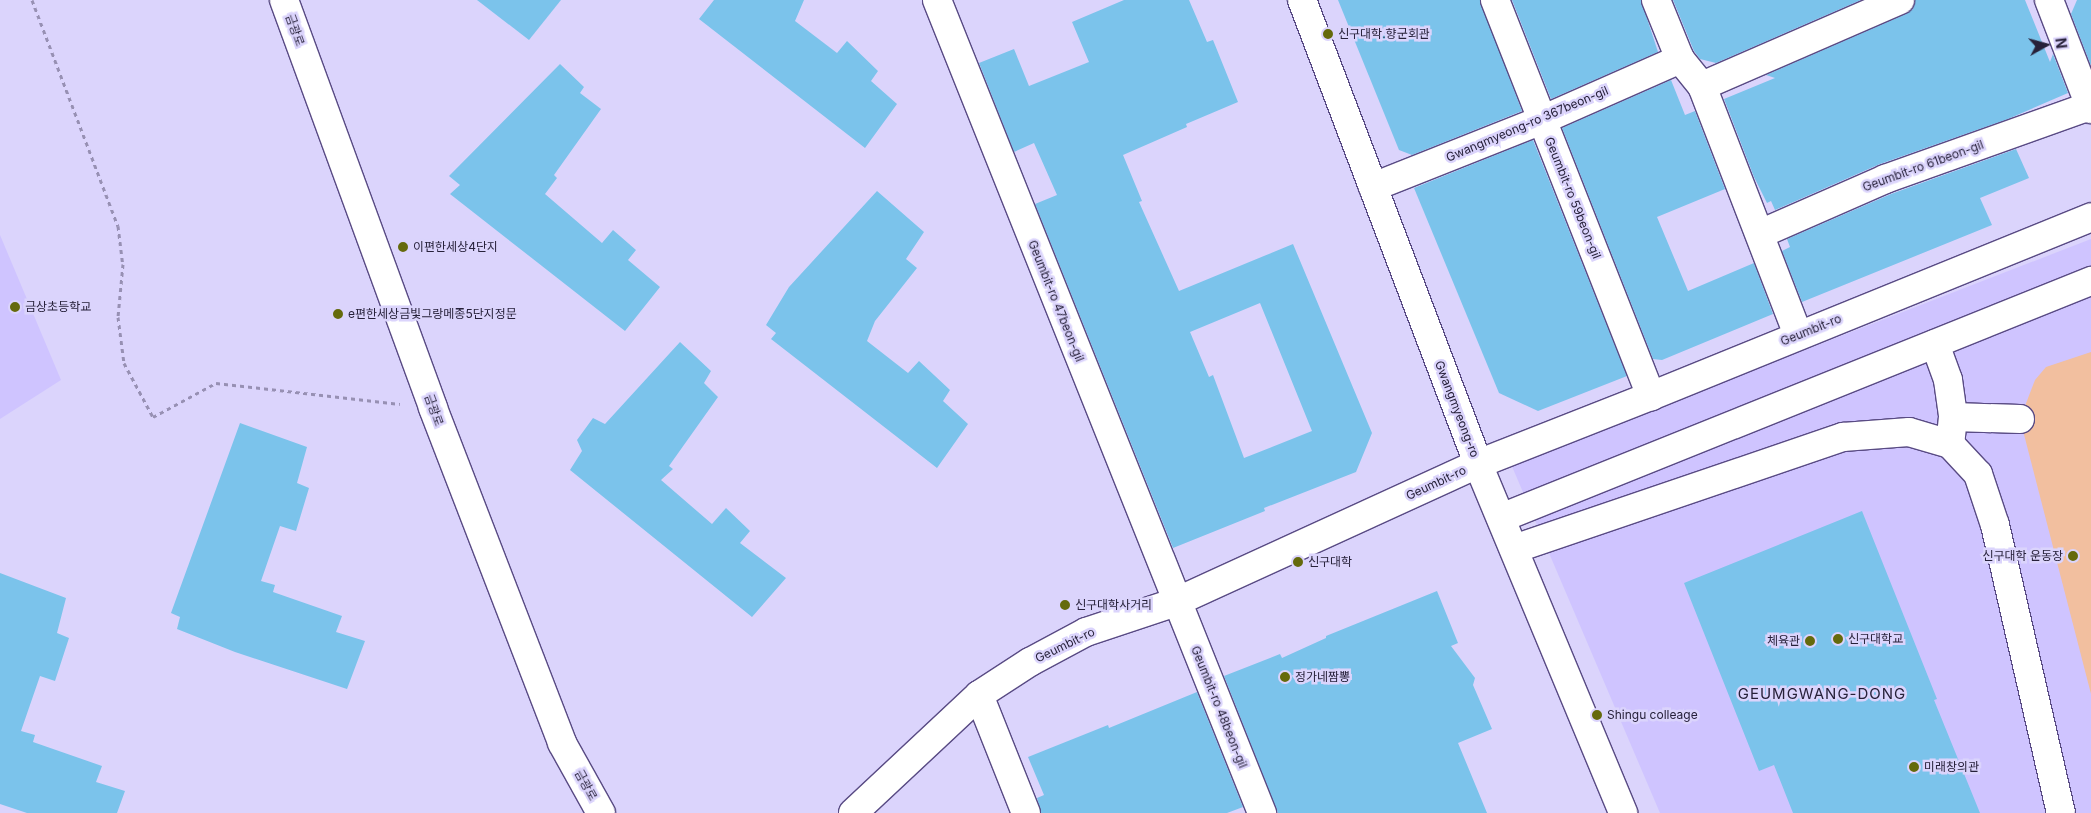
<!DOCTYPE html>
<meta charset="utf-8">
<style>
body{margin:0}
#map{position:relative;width:2091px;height:813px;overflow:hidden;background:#dbd4fc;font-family:Inter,"Noto Sans KR",sans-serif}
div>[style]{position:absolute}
.built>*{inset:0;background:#cfc4ff}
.green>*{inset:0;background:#f2bf9f}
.building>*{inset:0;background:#7bc3eb}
.path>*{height:3px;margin-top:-1.5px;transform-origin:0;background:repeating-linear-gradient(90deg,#9790b3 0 4px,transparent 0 8px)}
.roads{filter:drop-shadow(1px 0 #594b84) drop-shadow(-1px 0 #594b84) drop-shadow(0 1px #594b84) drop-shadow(0 -1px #594b84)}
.minor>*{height:28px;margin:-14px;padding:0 14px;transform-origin:14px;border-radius:14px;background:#fff}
.major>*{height:28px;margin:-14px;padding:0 14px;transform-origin:14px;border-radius:14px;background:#fff}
.dots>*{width:14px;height:14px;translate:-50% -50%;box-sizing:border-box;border:2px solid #dbd4fc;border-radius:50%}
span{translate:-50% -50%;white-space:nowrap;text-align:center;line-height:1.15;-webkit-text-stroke:5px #dbd4fc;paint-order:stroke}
.street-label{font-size:12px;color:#27213a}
.poi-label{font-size:12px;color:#27213a}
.left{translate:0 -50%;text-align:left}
.right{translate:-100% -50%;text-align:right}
.quarter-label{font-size:15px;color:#27213a;letter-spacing:1px}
.north{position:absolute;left:2021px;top:20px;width:50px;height:50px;-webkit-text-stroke:4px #dbd4fc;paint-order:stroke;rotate:83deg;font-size:14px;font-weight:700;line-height:20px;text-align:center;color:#27213a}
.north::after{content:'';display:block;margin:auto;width:18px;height:22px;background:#27213a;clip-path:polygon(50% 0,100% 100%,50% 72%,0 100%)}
</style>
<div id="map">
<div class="built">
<div style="clip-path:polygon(0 235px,61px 380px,0 419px)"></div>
<div style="clip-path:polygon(2091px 239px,2091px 813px,1660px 813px,1511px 464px)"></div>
</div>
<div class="green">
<div style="clip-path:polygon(2091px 352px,2091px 694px,2020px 419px,2035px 380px,2046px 367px)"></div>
</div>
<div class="building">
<div style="clip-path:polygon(477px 0,561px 0,529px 40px)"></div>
<div style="clip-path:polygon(714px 0,804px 0,795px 21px,837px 53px,847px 41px,878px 71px,871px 81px,897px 104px,865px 148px,699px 19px)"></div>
<div style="clip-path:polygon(evenodd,1124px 0,1189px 0,1207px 42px,1213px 40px,1238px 102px,1186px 124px,1187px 127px,1123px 155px,1142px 201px,1139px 202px,1179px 291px,1293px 244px,1372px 433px,1356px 472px,1264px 508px,1265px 511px,1173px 548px,1035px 204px,1057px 195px,1034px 143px,1014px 152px,979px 63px,1014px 49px,1029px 86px,1089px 62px,1072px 22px,1124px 0,1260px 303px,1312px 431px,1244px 458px,1213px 375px,1209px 377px,1190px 332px,1260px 303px)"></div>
<div style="clip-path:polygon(1338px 0,1480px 0,1522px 111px,1412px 155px,1399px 150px)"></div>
<div style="clip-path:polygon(1512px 0,1641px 0,1658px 52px,1551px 99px)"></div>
<div style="clip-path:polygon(1673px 0,1861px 0,1716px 63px,1700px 59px,1694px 51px)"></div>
<div style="clip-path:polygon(1915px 0,2025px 0,2050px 62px,2053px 54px,2068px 93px,2008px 119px,1880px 164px,1775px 210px,1771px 201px,1767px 203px,1754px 177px,1724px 99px,1775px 78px,1766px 75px,1906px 14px,1913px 9px)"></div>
<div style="clip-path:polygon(2077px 0,2091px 0,2091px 66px,2071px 14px)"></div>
<div style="clip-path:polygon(560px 64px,584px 87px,580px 93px,601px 109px,554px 175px,557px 178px,545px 194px,602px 243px,613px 230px,636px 250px,628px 260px,660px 287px,625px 331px,450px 194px,460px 185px,449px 176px)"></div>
<div style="clip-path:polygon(1671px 80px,1685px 115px,1695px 111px,1725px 189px,1657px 217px,1688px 291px,1754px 263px,1773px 314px,1662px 360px,1653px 359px,1562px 128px)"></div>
<div style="clip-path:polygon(1533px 140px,1627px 376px,1538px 411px,1499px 393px,1414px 188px)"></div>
<div style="clip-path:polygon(2016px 149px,2029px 178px,1980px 198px,1992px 225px,1802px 302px,1782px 251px,1790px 247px,1787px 239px,1891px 194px)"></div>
<div style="clip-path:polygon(877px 191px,924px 232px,906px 259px,917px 268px,875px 321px,867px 341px,908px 373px,919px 361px,950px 390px,943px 401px,968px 424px,937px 468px,771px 339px,776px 333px,766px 325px,789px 287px)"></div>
<div style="clip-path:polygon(680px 342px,711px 371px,704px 383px,718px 397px,669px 466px,673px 469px,661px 480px,712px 524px,726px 508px,750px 531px,740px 543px,786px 578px,752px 617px,570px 470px,582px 451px,577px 440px,593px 418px,605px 424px)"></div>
<div style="clip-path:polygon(240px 423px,307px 447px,297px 483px,309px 488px,296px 531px,280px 526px,261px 581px,275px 585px,273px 592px,342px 616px,336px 632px,365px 641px,347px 689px,235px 652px,177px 629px,180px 617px,171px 613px)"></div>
<div style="clip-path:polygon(1862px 511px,1937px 699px,1934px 700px,1980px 813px,1793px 813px,1774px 765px,1759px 771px,1684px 583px)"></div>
<div style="clip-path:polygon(0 573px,66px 598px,57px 633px,69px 638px,55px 681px,40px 676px,21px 731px,35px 735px,33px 742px,102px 766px,96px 782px,125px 791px,117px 813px,27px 813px,0 804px)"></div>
<div style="clip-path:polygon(1437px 591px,1458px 643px,1451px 646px,1475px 678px,1473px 685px,1492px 729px,1458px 743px,1487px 813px,1278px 813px,1224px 676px,1280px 654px,1282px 658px,1326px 638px,1326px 636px)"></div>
<div style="clip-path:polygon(1197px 692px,1243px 807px,1227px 813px,1041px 813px,1037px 798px,1044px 795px,1028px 757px,1108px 725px,1109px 728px)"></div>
</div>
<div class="path">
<div style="left:32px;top:0;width:242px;rotate:69.2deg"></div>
<div style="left:118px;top:226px;width:38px;rotate:83deg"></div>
<div style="left:123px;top:264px;width:53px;rotate:95.4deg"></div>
<div style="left:118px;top:317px;width:46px;rotate:82.6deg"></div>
<div style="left:124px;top:363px;width:61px;rotate:61.8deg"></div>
<div style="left:153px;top:417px;width:72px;rotate:-28.4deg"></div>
<div style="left:216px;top:383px;width:185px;rotate:6.5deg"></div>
</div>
<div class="roads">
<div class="minor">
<div style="left:284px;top:0;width:434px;rotate:69.9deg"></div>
<div style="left:433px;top:408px;width:359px;rotate:68.9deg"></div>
<div style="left:562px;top:743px;width:80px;rotate:60.9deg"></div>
<div style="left:937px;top:0;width:876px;rotate:68.21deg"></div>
<div style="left:1495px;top:0;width:426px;rotate:68.5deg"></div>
<div style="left:1656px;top:0;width:64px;rotate:67.9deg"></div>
<div style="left:1680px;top:59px;width:35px;rotate:51deg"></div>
<div style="left:1702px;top:86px;width:267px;rotate:68.9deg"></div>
<div style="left:2049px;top:0;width:117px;rotate:68.9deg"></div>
<div style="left:1702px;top:86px;width:216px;rotate:-23.5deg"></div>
<div style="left:1373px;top:187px;width:182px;rotate:-21.6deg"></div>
<div style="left:1542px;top:120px;width:151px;rotate:-23.8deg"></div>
<div style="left:1760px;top:234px;width:137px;rotate:-23.7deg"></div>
<div style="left:1885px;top:179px;width:218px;rotate:-19.6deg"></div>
<div style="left:1935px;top:344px;width:38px;rotate:70deg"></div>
<div style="left:1948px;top:380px;width:37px;rotate:82deg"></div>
<div style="left:1953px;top:417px;width:27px;rotate:96deg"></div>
<div style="left:1953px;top:417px;width:67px;rotate:1.7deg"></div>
<div style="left:1501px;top:518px;width:636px;rotate:-21.89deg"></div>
<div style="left:1514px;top:549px;width:348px;rotate:-18.8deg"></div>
<div style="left:1843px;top:437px;width:66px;rotate:-4.3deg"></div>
<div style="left:1909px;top:432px;width:43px;rotate:16.3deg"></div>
<div style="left:1950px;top:444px;width:41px;rotate:47deg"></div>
<div style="left:1978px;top:474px;width:54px;rotate:71.6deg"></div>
<div style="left:1995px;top:525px;width:295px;rotate:77.1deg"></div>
<div style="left:979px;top:695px;width:127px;rotate:68.3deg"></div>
<div style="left:853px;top:813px;width:173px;rotate:-43.1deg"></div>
<div style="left:979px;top:695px;width:61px;rotate:-32.9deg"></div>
<div style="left:1030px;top:662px;width:64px;rotate:-28.2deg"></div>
<div style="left:1086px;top:632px;width:95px;rotate:-18.4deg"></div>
<div style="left:1176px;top:602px;width:332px;rotate:-24.6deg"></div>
<div style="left:1478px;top:464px;width:186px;rotate:-21.5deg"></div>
<div style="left:1651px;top:396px;width:475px;rotate:-22.1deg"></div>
</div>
<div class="major">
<div style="left:1302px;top:0;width:496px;rotate:69.2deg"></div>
<div style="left:1478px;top:464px;width:378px;rotate:67.4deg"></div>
</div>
</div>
<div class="dots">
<div style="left:1328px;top:34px;background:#656a0c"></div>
<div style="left:403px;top:247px;background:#656a0c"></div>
<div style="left:15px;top:307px;background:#656a0c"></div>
<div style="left:338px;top:314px;background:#656a0c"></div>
<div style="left:2073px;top:556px;background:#656a0c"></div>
<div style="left:1298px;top:562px;background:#656a0c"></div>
<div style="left:1065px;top:605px;background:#656a0c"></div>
<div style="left:1838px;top:639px;background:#656a0c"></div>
<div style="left:1810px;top:641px;background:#656a0c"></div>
<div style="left:1285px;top:677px;background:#656a0c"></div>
<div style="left:1597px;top:715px;background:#656a0c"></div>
<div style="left:1914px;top:767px;background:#656a0c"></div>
</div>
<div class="street-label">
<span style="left:295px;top:30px;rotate:70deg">금광로</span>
<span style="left:1527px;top:124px;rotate:-23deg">Gwangmyeong-ro 367beon-gil</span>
<span style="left:1923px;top:166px;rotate:-20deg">Geumbit-ro 61beon-gil</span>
<span style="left:1573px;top:198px;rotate:68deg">Geumbit-ro 59beon-gil</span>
<span style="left:1056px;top:301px;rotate:68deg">Geumbit-ro 47beon-gil</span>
<span style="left:1811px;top:330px;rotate:-22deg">Geumbit-ro</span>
<span style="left:1457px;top:409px;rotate:69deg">Gwangmyeong-ro</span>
<span style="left:434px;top:410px;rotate:70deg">금광로</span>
<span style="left:1436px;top:483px;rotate:-25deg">Geumbit-ro</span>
<span style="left:1065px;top:645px;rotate:-26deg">Geumbit-ro</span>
<span style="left:1219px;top:707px;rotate:68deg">Geumbit-ro 48beon-gil</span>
<span style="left:586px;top:785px;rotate:61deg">금광로</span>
</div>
<div class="poi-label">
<span class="left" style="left:1338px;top:34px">신구대학.향군회관</span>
<span class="left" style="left:413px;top:247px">이편한세상4단지</span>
<span class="left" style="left:25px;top:307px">금상초등학교</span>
<span class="left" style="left:348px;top:314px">e편한세상금빛그랑메종5단지정문</span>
<span class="right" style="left:2063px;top:556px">신구대학 운동장</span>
<span class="left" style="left:1308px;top:562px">신구대학</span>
<span class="left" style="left:1075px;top:605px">신구대학사거리</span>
<span class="left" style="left:1848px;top:639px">신구대학교</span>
<span class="right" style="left:1800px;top:641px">체육관</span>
<span class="left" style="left:1295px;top:677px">정가네짬뽕</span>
<span class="left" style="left:1607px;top:715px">Shingu colleage</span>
<span class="left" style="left:1924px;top:767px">미래창의관</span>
</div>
<div class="quarter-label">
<span style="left:1822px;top:694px">GEUMGWANG-DONG</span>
</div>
<div class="north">N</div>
</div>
